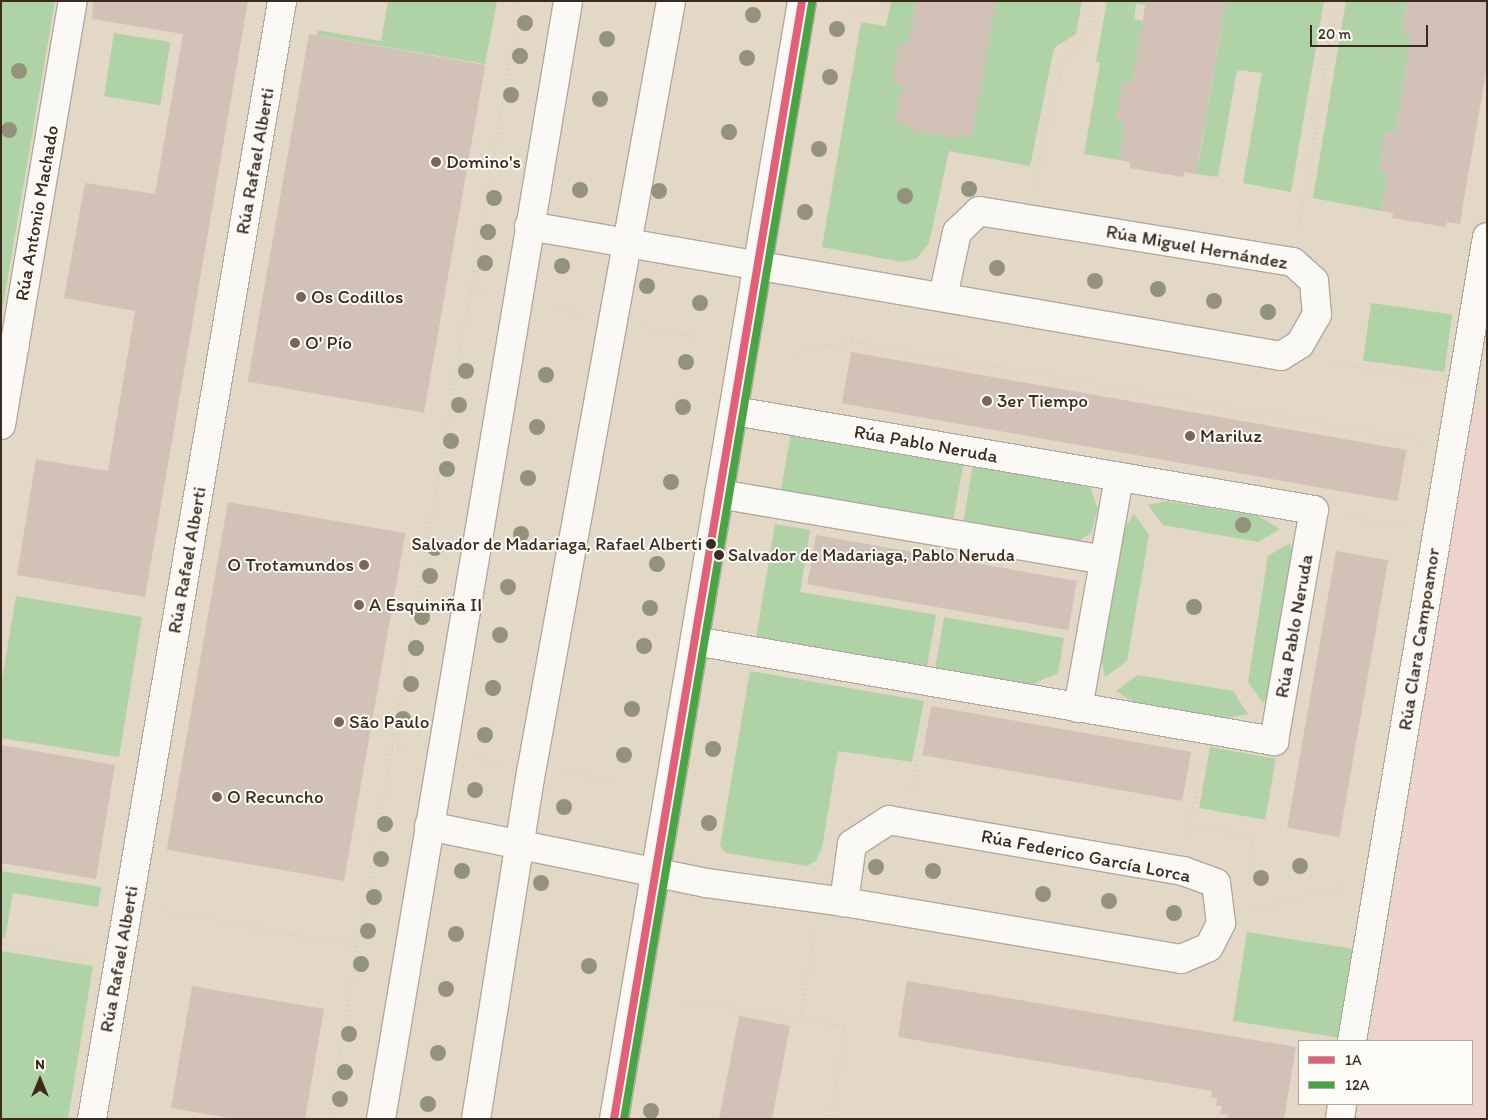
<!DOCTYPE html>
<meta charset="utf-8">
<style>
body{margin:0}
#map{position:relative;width:1488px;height:1120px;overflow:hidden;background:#e3d8c6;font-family:Itim,sans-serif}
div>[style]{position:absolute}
.built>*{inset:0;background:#eed3cd}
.green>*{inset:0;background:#afd2a6;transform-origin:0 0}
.building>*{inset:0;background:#d1c1b6;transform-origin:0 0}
.path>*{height:3px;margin-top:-1.5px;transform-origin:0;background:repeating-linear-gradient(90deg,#d2cfc9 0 1px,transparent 0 5px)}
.roads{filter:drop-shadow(1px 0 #b1a89c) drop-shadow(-1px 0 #b1a89c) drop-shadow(0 1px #b1a89c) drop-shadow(0 -1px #b1a89c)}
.minor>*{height:28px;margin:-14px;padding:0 14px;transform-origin:14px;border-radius:14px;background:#fbf9f6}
.highway>*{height:28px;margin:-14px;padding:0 14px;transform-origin:14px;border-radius:14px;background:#fbf9f6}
.bus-1>*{height:8px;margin:-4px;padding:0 4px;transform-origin:4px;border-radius:4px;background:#e46078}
.bus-2>*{height:8px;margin:-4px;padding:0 4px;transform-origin:4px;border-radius:4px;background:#4aa445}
.trees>*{width:16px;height:16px;margin:-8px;border-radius:50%;background:#93937c}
.dots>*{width:14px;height:14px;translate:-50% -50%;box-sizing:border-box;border:2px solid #fdfcf7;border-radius:50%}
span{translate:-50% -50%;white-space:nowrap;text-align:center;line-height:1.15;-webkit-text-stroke:4px #fdfcf7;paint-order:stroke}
.bus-label{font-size:18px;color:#3b2a1e}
.right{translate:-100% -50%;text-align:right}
.left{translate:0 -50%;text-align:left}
.street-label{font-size:19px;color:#3b2a1e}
.poi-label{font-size:19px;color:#3b2a1e}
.frame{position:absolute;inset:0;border:2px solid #3b2a1e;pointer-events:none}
.legend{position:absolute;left:1298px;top:1040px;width:175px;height:65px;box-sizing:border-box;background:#fdfcf7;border:1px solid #afa8a0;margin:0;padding:6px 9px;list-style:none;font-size:15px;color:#3b2a1e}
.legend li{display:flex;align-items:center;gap:10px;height:25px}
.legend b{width:25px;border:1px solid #afa8a0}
.north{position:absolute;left:15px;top:1055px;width:50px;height:50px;-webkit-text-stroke:4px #fdfcf7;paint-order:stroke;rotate:0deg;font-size:14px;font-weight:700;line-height:20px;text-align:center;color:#3b2a1e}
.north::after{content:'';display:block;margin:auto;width:18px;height:22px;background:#3b2a1e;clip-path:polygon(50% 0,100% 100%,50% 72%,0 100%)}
.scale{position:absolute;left:1310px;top:25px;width:118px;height:22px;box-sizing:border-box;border:2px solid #3b2a1e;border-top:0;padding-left:6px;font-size:15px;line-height:18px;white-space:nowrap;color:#3b2a1e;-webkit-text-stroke:4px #fdfcf7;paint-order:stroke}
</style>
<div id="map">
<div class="built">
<div style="clip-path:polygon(1471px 411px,1487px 412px,1487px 1119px,1358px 1119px,1360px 1104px,1472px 1104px,1472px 1041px,1370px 1041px)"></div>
</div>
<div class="green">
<div style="clip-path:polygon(1px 1px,55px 1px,1px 317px)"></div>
<div style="clip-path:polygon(388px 1px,497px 1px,485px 64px,317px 35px,317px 30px,381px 41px)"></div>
<div style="clip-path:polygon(891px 1px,1082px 1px,1076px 34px,1054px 48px,1030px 166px,949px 151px,929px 243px,917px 258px,902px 262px,822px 247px,861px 22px,886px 26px)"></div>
<div style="clip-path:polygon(1107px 1px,1146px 1px,1145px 5px,1136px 4px,1134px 19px,1143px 21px,1132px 83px,1119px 104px,1116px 120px,1125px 122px,1119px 160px,1084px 154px,1100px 63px,1096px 62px)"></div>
<div style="clip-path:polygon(1324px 1px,1291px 192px,1243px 183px,1262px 73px,1237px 70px,1218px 177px,1196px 174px,1204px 133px,1195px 130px,1209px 101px,1221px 31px,1212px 29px,1226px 2px)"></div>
<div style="clip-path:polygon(1346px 1px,1408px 1px,1405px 15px,1415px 17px,1404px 22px,1403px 34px,1411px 36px,1395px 134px,1385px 132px,1379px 171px,1388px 172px,1381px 211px,1313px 198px)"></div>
<div style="left:114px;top:33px;width:57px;height:64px;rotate:9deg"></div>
<div style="left:1371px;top:303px;width:82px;height:58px;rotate:8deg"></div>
<div style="left:791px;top:433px;width:175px;height:60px;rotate:10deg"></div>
<div style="clip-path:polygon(973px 464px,1090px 487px,1098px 509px,1091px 533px,1077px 542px,963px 524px)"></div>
<div style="clip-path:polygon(1167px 501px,1258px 516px,1280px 529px,1258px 542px,1163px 525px,1148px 505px)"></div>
<div style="clip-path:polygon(1134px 514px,1149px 535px,1127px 661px,1105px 677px,1101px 657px,1123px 530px)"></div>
<div style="clip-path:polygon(775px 524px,810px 530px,800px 592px,936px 615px,927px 667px,756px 638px)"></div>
<div style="clip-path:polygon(1290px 543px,1295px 560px,1269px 695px,1263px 703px,1248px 682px,1268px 556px)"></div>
<div style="clip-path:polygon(16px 596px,142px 617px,119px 757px,1px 738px,1px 686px)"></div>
<div style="clip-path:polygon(944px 617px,1064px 638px,1058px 673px,1033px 684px,935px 669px)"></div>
<div style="clip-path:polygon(750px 671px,924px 701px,912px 762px,838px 751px,822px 848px,816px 861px,807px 866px,726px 853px,720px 846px)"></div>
<div style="clip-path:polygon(1137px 675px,1233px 691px,1248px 714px,1228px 718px,1137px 704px,1116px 691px)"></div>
<div style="left:1210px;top:747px;width:67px;height:62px;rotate:10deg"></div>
<div style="clip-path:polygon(1px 871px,101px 887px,98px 907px,13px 893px,5px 938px,1px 938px)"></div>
<div style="left:1247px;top:932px;width:107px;height:90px;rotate:9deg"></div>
<div style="clip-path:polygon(1px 951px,93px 966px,68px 1119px,1px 1119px)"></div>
</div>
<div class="building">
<div style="clip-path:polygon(93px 1px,248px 1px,145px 597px,17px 575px,36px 459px,108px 471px,135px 311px,64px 298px,85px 183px,155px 194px,183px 34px,92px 19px)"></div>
<div style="clip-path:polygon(916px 1px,996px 1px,972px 136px,961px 134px,960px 139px,906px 129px,907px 124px,895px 122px,902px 84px,892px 83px,899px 43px,908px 45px)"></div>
<div style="clip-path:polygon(1146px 1px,1226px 1px,1196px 174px,1184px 172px,1183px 177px,1130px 168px,1130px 162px,1119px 160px,1125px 122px,1116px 120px,1123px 82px,1132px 83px)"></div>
<div style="clip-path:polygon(1408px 1px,1487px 1px,1487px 67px,1466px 187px,1460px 224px,1447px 222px,1446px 227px,1392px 218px,1393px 213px,1381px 211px,1388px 172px,1379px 171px,1385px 132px,1395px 134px,1411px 36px,1402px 34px)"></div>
<div style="left:309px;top:34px;width:179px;height:353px;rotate:10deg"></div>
<div style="left:851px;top:352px;width:564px;height:52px;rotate:10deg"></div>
<div style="left:228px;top:502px;width:180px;height:353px;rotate:10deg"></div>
<div style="left:816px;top:535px;width:265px;height:50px;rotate:10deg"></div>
<div style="left:1336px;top:551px;width:53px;height:281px;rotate:10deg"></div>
<div style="left:931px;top:706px;width:264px;height:50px;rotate:10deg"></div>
<div style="clip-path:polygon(1px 745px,115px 765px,96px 879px,1px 863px)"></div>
<div style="clip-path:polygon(907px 981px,1296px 1047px,1284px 1119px,1227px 1119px,1228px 1115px,1220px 1114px,1222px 1106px,1216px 1106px,1217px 1098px,1211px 1098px,1212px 1091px,898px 1037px)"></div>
<div style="clip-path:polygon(192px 986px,324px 1009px,305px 1119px,236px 1119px,171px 1108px)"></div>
<div style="left:739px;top:1016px;width:52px;height:105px;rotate:11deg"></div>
</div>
<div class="path">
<div style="left:850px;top:11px;width:29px;rotate:8deg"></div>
<div style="left:879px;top:15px;width:14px;rotate:-78deg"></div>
<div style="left:1035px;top:185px;width:129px;rotate:-77.5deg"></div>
<div style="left:1063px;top:59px;width:29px;rotate:-38deg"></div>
<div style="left:1086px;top:41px;width:41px;rotate:-78.7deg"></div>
<div style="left:1299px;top:227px;width:229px;rotate:-80.5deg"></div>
<div style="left:470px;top:292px;width:15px;rotate:11deg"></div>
<div style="left:552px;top:308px;width:28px;rotate:10deg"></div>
<div style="left:647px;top:327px;width:49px;rotate:10.6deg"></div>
<div style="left:796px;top:352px;width:56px;rotate:-11.3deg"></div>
<div style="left:851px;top:341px;width:577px;rotate:9.89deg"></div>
<div style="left:1328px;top:361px;width:101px;rotate:10.9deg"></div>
<div style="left:964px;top:500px;width:16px;rotate:-79deg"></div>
<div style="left:1347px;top:516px;width:59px;rotate:8.8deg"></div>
<div style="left:937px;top:647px;width:9px;rotate:-84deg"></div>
<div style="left:392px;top:747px;width:17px;rotate:7deg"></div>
<div style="left:477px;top:759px;width:21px;rotate:8deg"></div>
<div style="left:566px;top:772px;width:53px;rotate:9.8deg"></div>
<div style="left:911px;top:790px;width:76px;rotate:-79.4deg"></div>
<div style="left:1190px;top:825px;width:65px;rotate:9.8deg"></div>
<div style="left:1254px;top:836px;width:33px;rotate:99deg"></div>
<div style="left:1188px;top:837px;width:76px;rotate:-80.2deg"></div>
<div style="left:1253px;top:908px;width:91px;rotate:-13.3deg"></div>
<div style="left:162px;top:910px;width:199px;rotate:10.4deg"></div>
<div style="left:1px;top:943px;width:84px;rotate:8.9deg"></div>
<div style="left:686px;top:1000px;width:162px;rotate:9.2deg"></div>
<div style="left:846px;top:1026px;width:94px;rotate:99.2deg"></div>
<div style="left:800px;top:1019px;width:87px;rotate:-80.1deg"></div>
<div style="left:328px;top:1119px;width:1134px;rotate:-80.26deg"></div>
</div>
<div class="roads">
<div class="minor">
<div style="left:529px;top:226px;width:763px;rotate:9.81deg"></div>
<div style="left:1281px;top:356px;width:22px;rotate:-32deg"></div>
<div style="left:1300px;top:344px;width:34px;rotate:-60deg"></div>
<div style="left:1317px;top:315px;width:34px;rotate:-95deg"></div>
<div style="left:1314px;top:281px;width:28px;rotate:-138deg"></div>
<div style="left:1293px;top:262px;width:318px;rotate:-170.8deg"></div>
<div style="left:979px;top:211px;width:30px;rotate:136deg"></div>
<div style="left:957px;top:232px;width:66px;rotate:102.2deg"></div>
<div style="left:1px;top:425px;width:430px;rotate:-80.4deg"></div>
<div style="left:719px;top:494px;width:391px;rotate:9.7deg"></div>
<div style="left:695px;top:641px;width:588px;rotate:9.8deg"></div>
<div style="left:1274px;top:741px;width:234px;rotate:-80.2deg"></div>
<div style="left:1314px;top:510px;width:588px;rotate:-170.31deg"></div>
<div style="left:1078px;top:708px;width:235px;rotate:-79.9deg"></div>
<div style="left:429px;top:826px;width:284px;rotate:11.6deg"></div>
<div style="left:707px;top:883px;width:138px;rotate:7.9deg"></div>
<div style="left:844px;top:902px;width:342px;rotate:9.6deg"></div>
<div style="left:1181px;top:959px;width:30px;rotate:-23deg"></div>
<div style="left:1209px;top:947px;width:27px;rotate:-63deg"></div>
<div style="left:1221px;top:923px;width:40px;rotate:-97.1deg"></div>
<div style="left:1216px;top:883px;width:35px;rotate:-160deg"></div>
<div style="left:1183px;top:871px;width:298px;rotate:-170.2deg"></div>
<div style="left:889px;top:820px;width:44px;rotate:147deg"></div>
<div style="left:852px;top:844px;width:59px;rotate:97.9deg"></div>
<div style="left:1352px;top:1041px;width:815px;rotate:-80.47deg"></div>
<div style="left:92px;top:1119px;width:1134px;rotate:-80.35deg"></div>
<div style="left:381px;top:1119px;width:1134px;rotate:-80.5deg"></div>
<div style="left:476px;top:1119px;width:356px;rotate:-81deg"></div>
<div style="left:532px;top:767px;width:779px;rotate:-79.71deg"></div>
<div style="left:614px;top:1119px;width:1134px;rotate:-80.45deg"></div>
<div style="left:1340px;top:1119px;width:15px;rotate:-82deg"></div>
</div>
<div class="highway">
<div style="left:1px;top:388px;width:45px;rotate:-72deg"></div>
</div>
</div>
<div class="bus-1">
<div style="left:614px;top:1119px;width:1134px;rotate:-80.45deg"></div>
</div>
<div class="bus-2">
<div style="left:624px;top:1119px;width:1132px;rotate:-80.44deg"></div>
</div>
<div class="trees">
<div style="left:753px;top:15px"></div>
<div style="left:525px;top:23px"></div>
<div style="left:837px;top:29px"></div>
<div style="left:607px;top:39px"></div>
<div style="left:520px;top:56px"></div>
<div style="left:747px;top:58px"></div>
<div style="left:19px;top:71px"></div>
<div style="left:830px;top:77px"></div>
<div style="left:511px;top:95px"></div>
<div style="left:600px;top:99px"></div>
<div style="left:9px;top:130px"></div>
<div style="left:729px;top:132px"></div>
<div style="left:819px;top:149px"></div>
<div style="left:969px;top:189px"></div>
<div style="left:580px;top:190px"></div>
<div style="left:659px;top:191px"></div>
<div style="left:905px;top:196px"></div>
<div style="left:494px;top:198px"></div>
<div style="left:805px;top:212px"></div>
<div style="left:488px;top:232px"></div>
<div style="left:485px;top:263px"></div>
<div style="left:562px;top:266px"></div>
<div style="left:997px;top:268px"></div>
<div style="left:1095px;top:281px"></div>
<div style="left:647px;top:286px"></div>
<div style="left:1158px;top:289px"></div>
<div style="left:1214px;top:301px"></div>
<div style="left:700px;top:303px"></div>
<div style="left:1268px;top:312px"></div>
<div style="left:686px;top:362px"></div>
<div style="left:466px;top:371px"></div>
<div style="left:546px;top:375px"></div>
<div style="left:459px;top:405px"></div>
<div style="left:683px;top:407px"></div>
<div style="left:537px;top:427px"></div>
<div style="left:451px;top:441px"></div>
<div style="left:447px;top:469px"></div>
<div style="left:528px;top:478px"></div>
<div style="left:671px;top:482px"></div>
<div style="left:1243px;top:525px"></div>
<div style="left:521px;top:534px"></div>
<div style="left:435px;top:548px"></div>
<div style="left:657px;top:564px"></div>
<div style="left:430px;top:576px"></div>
<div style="left:508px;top:587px"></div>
<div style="left:1194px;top:607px"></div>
<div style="left:650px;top:608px"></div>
<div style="left:422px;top:617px"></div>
<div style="left:500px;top:635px"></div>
<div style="left:644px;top:646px"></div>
<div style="left:416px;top:648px"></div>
<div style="left:411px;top:684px"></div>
<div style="left:493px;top:688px"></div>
<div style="left:632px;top:709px"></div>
<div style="left:403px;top:719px"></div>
<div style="left:485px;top:735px"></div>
<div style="left:713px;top:749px"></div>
<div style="left:624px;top:755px"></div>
<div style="left:475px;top:790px"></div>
<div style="left:564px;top:807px"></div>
<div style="left:709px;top:823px"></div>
<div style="left:385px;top:824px"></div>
<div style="left:381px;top:859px"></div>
<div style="left:1300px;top:866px"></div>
<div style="left:876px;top:867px"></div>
<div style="left:462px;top:871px"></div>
<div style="left:933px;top:871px"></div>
<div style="left:1261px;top:878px"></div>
<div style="left:541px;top:883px"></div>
<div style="left:1043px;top:894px"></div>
<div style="left:374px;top:897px"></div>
<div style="left:1109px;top:901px"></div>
<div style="left:1174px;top:913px"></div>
<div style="left:368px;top:931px"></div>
<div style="left:456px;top:934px"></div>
<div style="left:361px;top:964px"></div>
<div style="left:589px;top:966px"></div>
<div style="left:446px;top:989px"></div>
<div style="left:349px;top:1034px"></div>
<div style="left:438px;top:1053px"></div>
<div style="left:345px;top:1072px"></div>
<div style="left:340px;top:1099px"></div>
<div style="left:428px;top:1104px"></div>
<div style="left:651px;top:1111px"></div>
</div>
<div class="dots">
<div style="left:436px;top:162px;background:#766759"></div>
<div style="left:301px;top:297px;background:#766759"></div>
<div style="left:295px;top:343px;background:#766759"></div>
<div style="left:987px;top:401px;background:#766759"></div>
<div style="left:1190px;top:436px;background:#766759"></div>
<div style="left:711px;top:544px;background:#3b2a1e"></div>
<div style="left:719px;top:555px;background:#3b2a1e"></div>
<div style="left:364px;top:565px;background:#766759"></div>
<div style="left:359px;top:605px;background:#766759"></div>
<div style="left:339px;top:722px;background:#766759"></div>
<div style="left:217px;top:797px;background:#766759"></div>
</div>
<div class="bus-label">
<span class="right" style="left:702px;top:544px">Salvador de Madariaga, Rafael Alberti</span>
<span class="left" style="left:728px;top:555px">Salvador de Madariaga, Pablo Neruda</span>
</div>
<div class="street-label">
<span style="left:255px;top:161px;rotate:-80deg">Rúa Rafael Alberti</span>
<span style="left:37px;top:213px;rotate:-80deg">Rúa Antonio Machado</span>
<span style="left:1197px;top:247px;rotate:10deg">Rúa Miguel Hernández</span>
<span style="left:926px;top:444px;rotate:10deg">Rúa Pablo Neruda</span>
<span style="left:187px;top:560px;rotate:-80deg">Rúa Rafael Alberti</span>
<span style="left:1294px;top:626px;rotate:-80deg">Rúa Pablo Neruda</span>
<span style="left:1419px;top:639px;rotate:-81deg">Rúa Clara Campoamor</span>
<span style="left:1086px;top:856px;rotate:11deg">Rúa Federico García Lorca</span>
<span style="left:119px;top:959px;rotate:-80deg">Rúa Rafael Alberti</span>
</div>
<div class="poi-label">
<span class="left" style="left:446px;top:162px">Domino's</span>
<span class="left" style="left:311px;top:297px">Os Codillos</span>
<span class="left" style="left:305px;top:343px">O' Pío</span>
<span class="left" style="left:997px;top:401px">3er Tiempo</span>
<span class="left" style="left:1200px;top:436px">Mariluz</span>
<span class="right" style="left:354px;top:565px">O Trotamundos</span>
<span class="left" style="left:369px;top:605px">A Esquiniña II</span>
<span class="left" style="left:349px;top:722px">São Paulo</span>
<span class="left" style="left:227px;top:797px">O Recuncho</span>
</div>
<div class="frame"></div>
<ul class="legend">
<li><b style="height:6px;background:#e46078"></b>1A</li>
<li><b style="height:6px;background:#4aa445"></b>12A</li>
</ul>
<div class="north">N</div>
<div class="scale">20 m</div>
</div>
